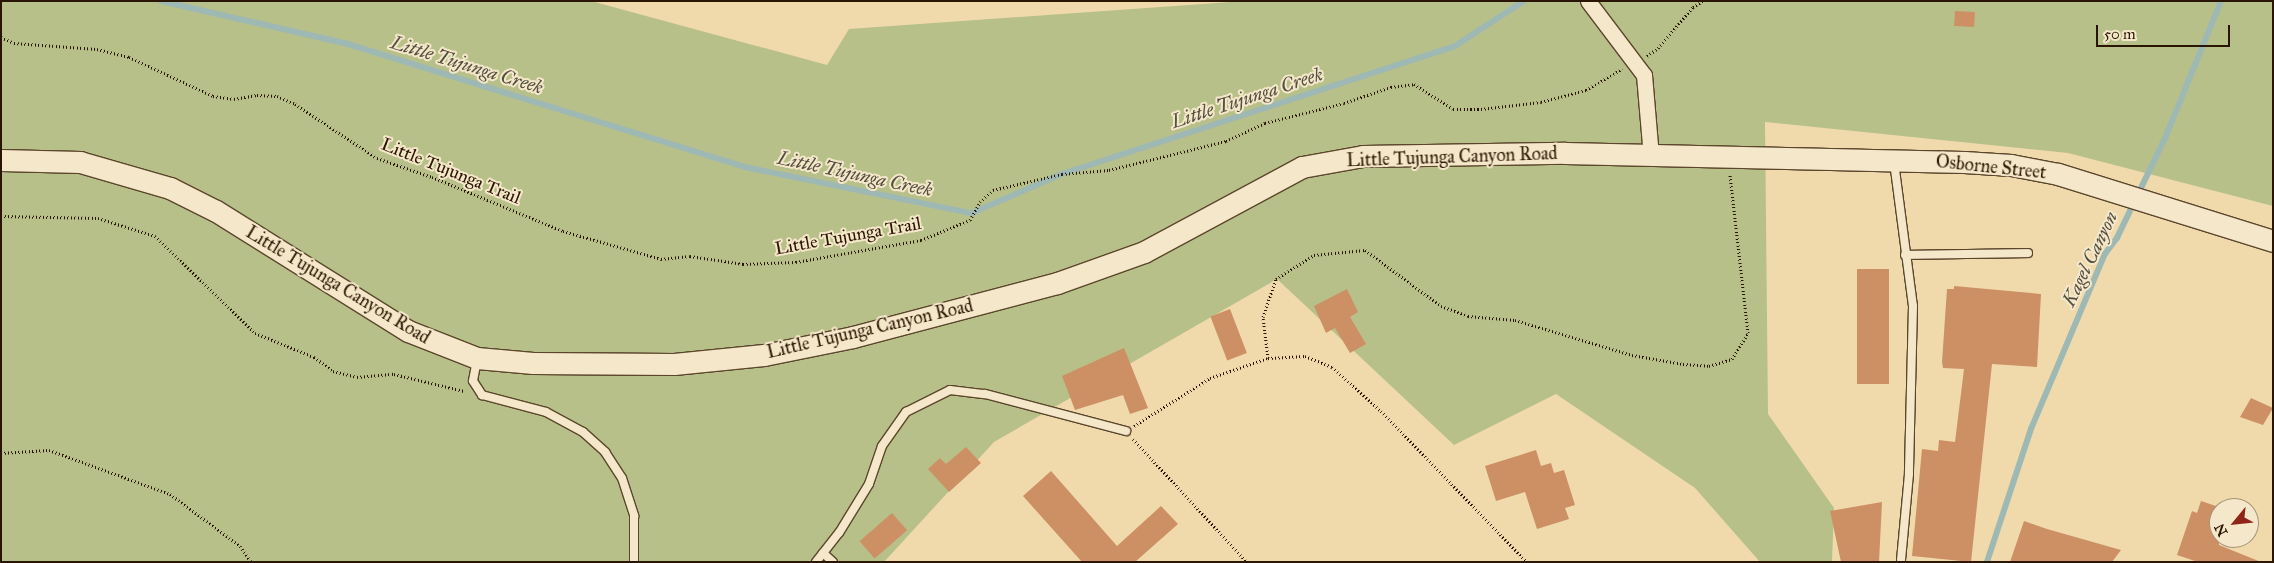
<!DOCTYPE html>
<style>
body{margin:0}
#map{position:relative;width:2274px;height:563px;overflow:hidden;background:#f0daac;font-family:"IM FELL Great Primer",serif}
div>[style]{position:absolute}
.green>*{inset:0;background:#b8c08a}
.stream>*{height:5.5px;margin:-2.75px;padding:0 2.75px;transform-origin:2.75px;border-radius:2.75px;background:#9eb8b4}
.building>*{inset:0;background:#cd8f64;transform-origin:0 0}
.path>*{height:3px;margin-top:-1.5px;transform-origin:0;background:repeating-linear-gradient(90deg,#291501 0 1px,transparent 0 3.5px)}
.roads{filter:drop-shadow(1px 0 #5b462c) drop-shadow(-1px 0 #5b462c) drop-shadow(0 1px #5b462c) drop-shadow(0 -1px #5b462c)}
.service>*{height:8px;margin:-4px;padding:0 4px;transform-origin:4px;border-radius:4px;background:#f5e7c9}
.minor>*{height:15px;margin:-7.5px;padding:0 7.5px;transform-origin:7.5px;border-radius:7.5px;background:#f5e7c9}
.secondary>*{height:21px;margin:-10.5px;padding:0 10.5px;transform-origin:10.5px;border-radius:10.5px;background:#f5e7c9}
span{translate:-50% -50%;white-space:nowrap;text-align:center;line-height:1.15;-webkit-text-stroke:4px #f5e7c9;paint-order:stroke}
.street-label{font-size:18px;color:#291501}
.water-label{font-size:19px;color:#524e40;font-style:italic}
.frame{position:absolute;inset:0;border:2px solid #291501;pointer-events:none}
.north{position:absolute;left:2209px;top:498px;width:50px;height:50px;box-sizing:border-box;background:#f5e7c9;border:1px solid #a39379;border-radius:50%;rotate:242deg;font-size:14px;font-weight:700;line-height:20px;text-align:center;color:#291501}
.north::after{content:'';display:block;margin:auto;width:18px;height:22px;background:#8f2418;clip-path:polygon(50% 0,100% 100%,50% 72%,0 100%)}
.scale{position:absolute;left:2096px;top:25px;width:134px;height:22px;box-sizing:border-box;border:2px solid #291501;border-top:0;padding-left:6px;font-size:15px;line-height:18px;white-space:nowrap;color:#291501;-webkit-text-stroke:4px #f5e7c9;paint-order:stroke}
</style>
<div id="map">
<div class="green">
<div style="clip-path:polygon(1px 1px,591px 1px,827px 65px,849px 29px,1245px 1px,2273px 1px,2273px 206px,2068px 153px,1765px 122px,1768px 414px,1834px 508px,1832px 562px,1760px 562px,1695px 488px,1556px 394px,1454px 445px,1277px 279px,994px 442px,884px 562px,1px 562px)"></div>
</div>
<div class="stream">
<div style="left:161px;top:1px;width:192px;rotate:12.9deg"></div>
<div style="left:348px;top:44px;width:416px;rotate:17.2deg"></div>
<div style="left:745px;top:167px;width:232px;rotate:11.5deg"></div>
<div style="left:972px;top:213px;width:98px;rotate:-23.4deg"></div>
<div style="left:1062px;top:174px;width:413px;rotate:-18deg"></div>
<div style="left:1455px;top:46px;width:82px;rotate:-33.1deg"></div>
<div style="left:1987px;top:562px;width:140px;rotate:-71.7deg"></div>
<div style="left:2031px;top:429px;width:190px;rotate:-67.1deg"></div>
<div style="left:2105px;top:254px;width:20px;rotate:-53deg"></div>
<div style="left:2117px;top:238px;width:113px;rotate:-64.3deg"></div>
<div style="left:2166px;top:136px;width:146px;rotate:-67.8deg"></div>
</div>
<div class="building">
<div style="left:1955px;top:11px;width:20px;height:15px;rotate:3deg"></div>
<div style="left:1857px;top:269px;width:32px;height:115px"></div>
<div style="clip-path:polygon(1954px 286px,2041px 294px,2037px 367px,1992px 364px,1971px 562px,1912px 556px,1922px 449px,1938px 451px,1939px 440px,1955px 442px,1964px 369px,1943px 368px,1942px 362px,1947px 289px,1954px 289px)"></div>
<div style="clip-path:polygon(1347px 289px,1358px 312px,1350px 317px,1366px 344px,1350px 353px,1335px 328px,1326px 333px,1314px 306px)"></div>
<div style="left:1230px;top:309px;width:47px;height:21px;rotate:69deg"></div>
<div style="clip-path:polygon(1124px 348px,1148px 408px,1130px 414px,1123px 395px,1075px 410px,1062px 376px)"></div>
<div style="clip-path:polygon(2251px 398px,2273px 408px,2263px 425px,2240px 417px)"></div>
<div style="clip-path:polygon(966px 447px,981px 463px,949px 492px,928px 469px,940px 458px,946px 464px)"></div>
<div style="clip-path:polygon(1536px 450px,1541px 466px,1551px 463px,1554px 473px,1564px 470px,1575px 505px,1565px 508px,1569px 519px,1537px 529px,1525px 492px,1496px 501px,1485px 466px)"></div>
<div style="clip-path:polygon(1051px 471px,1117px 546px,1161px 506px,1178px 524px,1135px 562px,1082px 562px,1023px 496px)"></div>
<div style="clip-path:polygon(2201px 501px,2219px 507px,2219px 545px,2261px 562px,2198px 562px,2177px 555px,2192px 511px,2197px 513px)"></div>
<div style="clip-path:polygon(1882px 502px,1879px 562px,1841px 562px,1830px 511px)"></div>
<div style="left:892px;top:513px;width:23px;height:43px;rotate:49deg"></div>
<div style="clip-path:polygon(2024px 521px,2047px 529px,2121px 550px,2112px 562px,2010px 562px)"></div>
</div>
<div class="path">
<div style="left:1px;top:37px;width:14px;rotate:25deg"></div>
<div style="left:14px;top:43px;width:83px;rotate:4.1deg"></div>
<div style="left:97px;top:49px;width:33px;rotate:14deg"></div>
<div style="left:129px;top:57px;width:93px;rotate:24.9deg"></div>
<div style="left:213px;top:96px;width:21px;rotate:8deg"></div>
<div style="left:234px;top:99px;width:23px;rotate:-10deg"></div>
<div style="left:257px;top:95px;width:20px;rotate:3deg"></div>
<div style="left:277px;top:96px;width:20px;rotate:24deg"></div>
<div style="left:295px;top:104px;width:98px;rotate:33.4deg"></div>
<div style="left:377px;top:158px;width:58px;rotate:19.1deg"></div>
<div style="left:432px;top:177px;width:142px;rotate:22.4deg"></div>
<div style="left:563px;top:231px;width:102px;rotate:15.9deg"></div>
<div style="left:661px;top:259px;width:29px;rotate:-6deg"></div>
<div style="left:690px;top:256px;width:54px;rotate:8.6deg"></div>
<div style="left:743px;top:264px;width:53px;rotate:-2.2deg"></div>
<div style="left:796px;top:262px;width:127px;rotate:-10deg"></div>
<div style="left:921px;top:240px;width:53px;rotate:-22.2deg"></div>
<div style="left:970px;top:220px;width:21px;rotate:-61deg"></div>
<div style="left:980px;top:202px;width:18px;rotate:-43deg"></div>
<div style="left:993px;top:190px;width:71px;rotate:-13.1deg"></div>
<div style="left:1062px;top:174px;width:47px;rotate:-4.9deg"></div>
<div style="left:1109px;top:170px;width:88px;rotate:-13.9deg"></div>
<div style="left:1194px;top:149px;width:33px;rotate:-14deg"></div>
<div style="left:1226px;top:141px;width:43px;rotate:-24.8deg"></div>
<div style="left:1265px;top:123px;width:81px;rotate:-14.2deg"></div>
<div style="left:1344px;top:103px;width:50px;rotate:-18.8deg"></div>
<div style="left:1391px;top:87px;width:23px;rotate:-7deg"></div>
<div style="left:1414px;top:84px;width:46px;rotate:32.7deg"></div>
<div style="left:1453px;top:109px;width:28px"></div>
<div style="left:1481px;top:109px;width:60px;rotate:-6.7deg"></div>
<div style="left:1541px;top:102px;width:47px;rotate:-14.9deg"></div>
<div style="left:1586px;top:90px;width:42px;rotate:-30.3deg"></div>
<div style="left:1647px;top:56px;width:14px;rotate:-36deg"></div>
<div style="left:1658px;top:48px;width:54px;rotate:-49.5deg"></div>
<div style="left:1693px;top:7px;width:12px;rotate:-31deg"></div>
<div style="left:1px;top:216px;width:97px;rotate:1.2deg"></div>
<div style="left:98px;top:218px;width:60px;rotate:17.5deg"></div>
<div style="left:155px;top:236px;width:139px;rotate:44.1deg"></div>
<div style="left:255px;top:333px;width:64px;rotate:22.1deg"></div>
<div style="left:314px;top:357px;width:24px;rotate:36deg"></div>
<div style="left:333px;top:371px;width:25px;rotate:14deg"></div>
<div style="left:357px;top:377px;width:37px;rotate:-5deg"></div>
<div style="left:394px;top:374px;width:72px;rotate:13.7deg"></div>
<div style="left:1268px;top:358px;width:41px;rotate:-97deg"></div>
<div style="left:1263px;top:317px;width:40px;rotate:-71.1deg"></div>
<div style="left:1276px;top:279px;width:45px;rotate:-32.3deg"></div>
<div style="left:1314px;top:255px;width:51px;rotate:-5.6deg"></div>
<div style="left:1365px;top:250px;width:94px;rotate:36.4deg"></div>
<div style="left:1441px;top:306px;width:29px;rotate:20deg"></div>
<div style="left:1468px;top:316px;width:47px;rotate:4.9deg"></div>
<div style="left:1515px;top:320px;width:122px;rotate:16.7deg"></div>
<div style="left:1632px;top:355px;width:52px;rotate:10deg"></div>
<div style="left:1683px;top:364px;width:26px;rotate:4deg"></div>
<div style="left:1709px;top:366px;width:24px;rotate:-17deg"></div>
<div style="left:1732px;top:359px;width:31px;rotate:-58deg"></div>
<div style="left:1748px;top:333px;width:159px;rotate:-96.5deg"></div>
<div style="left:1134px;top:426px;width:90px;rotate:-32.3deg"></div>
<div style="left:1210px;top:378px;width:61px;rotate:-19deg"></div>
<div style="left:1268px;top:358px;width:37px;rotate:-3deg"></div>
<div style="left:1305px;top:356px;width:29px;rotate:22deg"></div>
<div style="left:1332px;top:367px;width:66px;rotate:41.9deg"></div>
<div style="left:1381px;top:411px;width:210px;rotate:46deg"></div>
<div style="left:1133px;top:439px;width:168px;rotate:47.2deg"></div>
<div style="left:1px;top:453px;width:48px;rotate:-3.6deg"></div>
<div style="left:49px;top:450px;width:129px;rotate:20deg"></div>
<div style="left:170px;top:494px;width:87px;rotate:36.6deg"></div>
<div style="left:240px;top:546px;width:19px;rotate:55deg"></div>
</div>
<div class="roads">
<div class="service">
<div style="left:1894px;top:162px;width:145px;rotate:82.5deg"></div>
<div style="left:1913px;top:306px;width:168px;rotate:91.4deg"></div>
<div style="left:1909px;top:474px;width:86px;rotate:95.3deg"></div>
<div style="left:1905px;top:255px;width:123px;rotate:-0.9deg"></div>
<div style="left:477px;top:360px;width:21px;rotate:101deg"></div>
<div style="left:473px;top:381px;width:17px;rotate:57deg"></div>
<div style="left:482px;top:395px;width:66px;rotate:14.9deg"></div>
<div style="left:546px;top:412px;width:42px;rotate:28.4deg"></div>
<div style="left:583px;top:432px;width:30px;rotate:42deg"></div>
<div style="left:605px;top:452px;width:31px;rotate:57deg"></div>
<div style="left:622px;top:478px;width:40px;rotate:72deg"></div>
<div style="left:634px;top:516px;width:46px;rotate:90deg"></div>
<div style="left:823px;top:553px;width:13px;rotate:42deg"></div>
<div style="left:816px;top:562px;width:37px;rotate:-52deg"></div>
<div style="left:839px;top:533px;width:57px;rotate:-58.5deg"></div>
<div style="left:869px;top:484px;width:40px;rotate:-71.1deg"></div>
<div style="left:882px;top:446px;width:42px;rotate:-54.8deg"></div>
<div style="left:906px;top:412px;width:49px;rotate:-26.6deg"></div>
<div style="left:950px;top:390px;width:35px;rotate:7deg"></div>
<div style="left:985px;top:394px;width:146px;rotate:14.7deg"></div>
</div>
<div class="minor">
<div style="left:1588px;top:1px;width:93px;rotate:52.9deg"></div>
<div style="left:1644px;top:75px;width:82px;rotate:85.1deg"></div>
</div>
<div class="secondary">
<div style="left:1px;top:160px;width:79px;rotate:1.5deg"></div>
<div style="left:80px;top:162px;width:94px;rotate:16.1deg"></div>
<div style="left:170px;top:188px;width:51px;rotate:26.6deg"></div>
<div style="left:216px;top:211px;width:226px;rotate:32deg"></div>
<div style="left:408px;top:331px;width:74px;rotate:21.4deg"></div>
<div style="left:477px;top:358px;width:56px;rotate:5.1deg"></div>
<div style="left:533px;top:363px;width:141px;rotate:0.4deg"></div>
<div style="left:674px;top:364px;width:90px;rotate:-5.7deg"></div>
<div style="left:764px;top:355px;width:91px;rotate:-11.4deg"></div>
<div style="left:853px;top:337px;width:211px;rotate:-14.8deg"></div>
<div style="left:1057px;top:283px;width:92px;rotate:-19.6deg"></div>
<div style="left:1144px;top:252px;width:179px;rotate:-28.3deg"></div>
<div style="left:1302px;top:167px;width:62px;rotate:-10.2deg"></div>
<div style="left:1363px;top:156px;width:202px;rotate:-0.9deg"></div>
<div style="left:1565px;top:153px;width:399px;rotate:1.3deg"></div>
<div style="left:1964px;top:162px;width:47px;rotate:3.7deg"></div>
<div style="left:2011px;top:165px;width:48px;rotate:10.8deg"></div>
<div style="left:2058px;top:174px;width:225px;rotate:17.3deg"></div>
</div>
</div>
<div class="street-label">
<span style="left:1452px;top:157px;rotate:-2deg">Little Tujunga Canyon Road</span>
<span style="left:1991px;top:167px;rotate:6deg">Osborne Street</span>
<span style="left:451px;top:171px;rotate:22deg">Little Tujunga Trail</span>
<span style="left:848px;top:236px;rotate:-10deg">Little Tujunga Trail</span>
<span style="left:338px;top:285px;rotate:31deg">Little Tujunga Canyon Road</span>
<span style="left:870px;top:329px;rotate:-13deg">Little Tujunga Canyon Road</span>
</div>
<div class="water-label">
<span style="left:467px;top:65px;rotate:17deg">Little Tujunga Creek</span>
<span style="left:1247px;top:98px;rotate:-18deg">Little Tujunga Creek</span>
<span style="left:855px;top:174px;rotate:12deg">Little Tujunga Creek</span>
<span style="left:2090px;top:259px;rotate:-64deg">Kagel Canyon</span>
</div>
<div class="frame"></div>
<div class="north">N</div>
<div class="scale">50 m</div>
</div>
